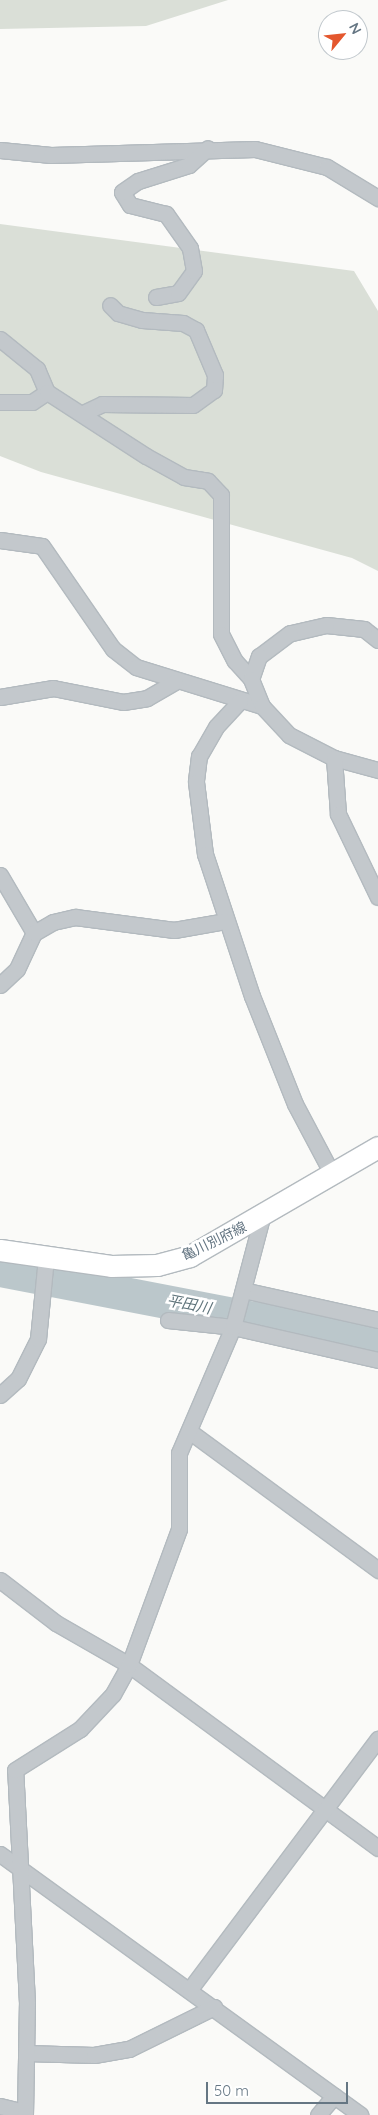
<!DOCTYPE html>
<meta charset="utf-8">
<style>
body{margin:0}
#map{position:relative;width:378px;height:2115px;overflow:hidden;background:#fafaf8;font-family:Quicksand,"Noto Sans JP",sans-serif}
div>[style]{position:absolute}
.green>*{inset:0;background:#dadfd7}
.river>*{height:34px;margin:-17px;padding:0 17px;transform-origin:17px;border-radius:17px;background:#bbc7cb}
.roads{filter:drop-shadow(1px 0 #b3babf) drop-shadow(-1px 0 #b3babf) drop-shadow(0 1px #b3babf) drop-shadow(0 -1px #b3babf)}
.street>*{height:15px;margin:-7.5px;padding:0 7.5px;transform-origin:7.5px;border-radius:7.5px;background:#c3c8cc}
.secondary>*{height:21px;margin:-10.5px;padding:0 10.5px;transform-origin:10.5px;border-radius:10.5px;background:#fff}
span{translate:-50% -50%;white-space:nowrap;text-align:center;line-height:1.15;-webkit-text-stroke:5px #fff;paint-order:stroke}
.street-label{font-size:14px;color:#657683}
.water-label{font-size:15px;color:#60757c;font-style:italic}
.north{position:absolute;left:318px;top:10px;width:50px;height:50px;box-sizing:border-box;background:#fff;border:1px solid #c1c8cd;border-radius:50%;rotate:62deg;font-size:14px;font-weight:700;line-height:20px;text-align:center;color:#657683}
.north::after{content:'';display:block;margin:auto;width:18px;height:22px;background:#e4572e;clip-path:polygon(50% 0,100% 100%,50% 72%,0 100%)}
.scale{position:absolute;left:206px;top:2082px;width:142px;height:22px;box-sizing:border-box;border:2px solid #657683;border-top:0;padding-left:6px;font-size:15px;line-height:18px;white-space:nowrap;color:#657683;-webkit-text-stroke:4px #fff;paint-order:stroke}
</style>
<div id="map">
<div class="green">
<div style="clip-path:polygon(0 0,228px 0,146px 26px,0 29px)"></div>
<div style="clip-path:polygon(0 224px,354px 271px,378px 311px,378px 571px,352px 558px,41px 472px,0 456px)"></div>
</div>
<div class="river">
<div style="left:0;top:1270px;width:385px;rotate:10.9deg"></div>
</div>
<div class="roads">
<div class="street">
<div style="left:0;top:150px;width:51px;rotate:5.6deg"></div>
<div style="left:51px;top:155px;width:204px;rotate:-1.7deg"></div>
<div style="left:255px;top:149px;width:74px;rotate:14deg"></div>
<div style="left:327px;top:167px;width:60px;rotate:31.3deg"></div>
<div style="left:156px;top:297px;width:22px;rotate:-10deg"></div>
<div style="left:178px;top:293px;width:27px;rotate:-54deg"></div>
<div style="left:194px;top:271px;width:23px;rotate:-100deg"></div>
<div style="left:190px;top:248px;width:42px;rotate:-125.2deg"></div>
<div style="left:166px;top:214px;width:37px;rotate:-166deg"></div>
<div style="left:130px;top:205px;width:15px;rotate:-122deg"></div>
<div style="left:122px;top:192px;width:19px;rotate:-35deg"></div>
<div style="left:138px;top:181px;width:53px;rotate:-17.4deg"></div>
<div style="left:189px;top:165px;width:25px;rotate:-42deg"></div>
<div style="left:0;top:339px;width:48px;rotate:39deg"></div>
<div style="left:37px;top:369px;width:25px;rotate:67deg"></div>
<div style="left:47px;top:392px;width:18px;rotate:146deg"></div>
<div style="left:32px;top:402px;width:32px;rotate:180deg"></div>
<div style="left:47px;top:392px;width:118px;rotate:32.9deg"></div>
<div style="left:146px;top:456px;width:43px;rotate:28.9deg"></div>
<div style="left:184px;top:477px;width:24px;rotate:9deg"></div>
<div style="left:208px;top:481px;width:19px;rotate:47deg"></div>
<div style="left:221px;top:495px;width:139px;rotate:90deg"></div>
<div style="left:221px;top:634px;width:30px;rotate:63deg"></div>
<div style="left:235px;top:661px;width:24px;rotate:48deg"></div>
<div style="left:83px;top:413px;width:21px;rotate:-25deg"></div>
<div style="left:102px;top:404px;width:91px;rotate:0.6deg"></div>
<div style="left:193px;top:405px;width:26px;rotate:-36deg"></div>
<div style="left:214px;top:390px;width:15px;rotate:-86deg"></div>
<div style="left:215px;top:375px;width:49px;rotate:-112.9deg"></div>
<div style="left:196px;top:330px;width:15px;rotate:-152deg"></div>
<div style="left:183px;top:323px;width:41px;rotate:-175.8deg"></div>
<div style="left:142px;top:320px;width:25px;rotate:-164deg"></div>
<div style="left:118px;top:313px;width:11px;rotate:-135deg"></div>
<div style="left:0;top:540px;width:42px;rotate:8.1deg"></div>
<div style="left:42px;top:546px;width:125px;rotate:55.4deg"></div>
<div style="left:113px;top:649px;width:29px;rotate:38deg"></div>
<div style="left:136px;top:667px;width:132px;rotate:17.2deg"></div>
<div style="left:378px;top:640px;width:18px;rotate:-142deg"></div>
<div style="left:364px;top:629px;width:38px;rotate:-174deg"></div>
<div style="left:326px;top:625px;width:37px;rotate:167deg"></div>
<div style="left:290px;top:633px;width:39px;rotate:143deg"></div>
<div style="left:259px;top:656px;width:24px;rotate:109deg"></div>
<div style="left:251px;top:679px;width:29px;rotate:68deg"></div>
<div style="left:262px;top:706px;width:40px;rotate:47deg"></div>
<div style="left:289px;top:735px;width:51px;rotate:27.1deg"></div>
<div style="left:334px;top:758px;width:46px;rotate:15.3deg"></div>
<div style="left:0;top:697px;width:54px;rotate:-9.6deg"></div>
<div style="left:53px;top:688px;width:71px;rotate:11.3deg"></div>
<div style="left:123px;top:702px;width:24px;rotate:-9deg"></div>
<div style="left:147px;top:698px;width:32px;rotate:-30deg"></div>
<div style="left:240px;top:701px;width:35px;rotate:133deg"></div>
<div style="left:216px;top:727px;width:34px;rotate:120deg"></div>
<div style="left:199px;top:756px;width:26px;rotate:97deg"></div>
<div style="left:196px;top:782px;width:73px;rotate:82.9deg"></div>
<div style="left:205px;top:854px;width:150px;rotate:71.7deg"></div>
<div style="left:252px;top:996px;width:116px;rotate:68.3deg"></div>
<div style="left:295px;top:1104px;width:79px;rotate:62.1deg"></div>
<div style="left:334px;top:758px;width:56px;rotate:85.9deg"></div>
<div style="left:338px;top:814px;width:92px;rotate:64.3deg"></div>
<div style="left:0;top:875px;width:67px;rotate:59.6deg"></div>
<div style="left:0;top:985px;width:23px;rotate:-43deg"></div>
<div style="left:17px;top:969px;width:40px;rotate:-65deg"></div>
<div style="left:34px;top:933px;width:22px;rotate:-30deg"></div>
<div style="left:53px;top:922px;width:23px;rotate:-13deg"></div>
<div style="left:75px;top:917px;width:100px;rotate:7.5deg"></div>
<div style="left:174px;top:930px;width:53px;rotate:-9.8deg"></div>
<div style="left:243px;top:1290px;width:138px;rotate:12.5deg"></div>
<div style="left:168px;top:1320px;width:65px;rotate:6.1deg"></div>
<div style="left:233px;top:1327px;width:149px;rotate:12.8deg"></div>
<div style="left:0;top:1395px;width:24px;rotate:-42deg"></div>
<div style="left:18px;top:1379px;width:45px;rotate:-63.4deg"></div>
<div style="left:38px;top:1339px;width:81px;rotate:-84.4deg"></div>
<div style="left:189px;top:1431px;width:235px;rotate:36.3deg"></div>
<div style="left:0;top:1580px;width:71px;rotate:37.5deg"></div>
<div style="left:56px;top:1623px;width:84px;rotate:29.9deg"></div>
<div style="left:129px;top:1665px;width:309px;rotate:36.3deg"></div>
<div style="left:0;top:1854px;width:445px;rotate:35.9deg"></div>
<div style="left:190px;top:1989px;width:313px;rotate:-53.1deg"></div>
<div style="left:26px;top:2053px;width:68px;rotate:1.7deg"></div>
<div style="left:94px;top:2055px;width:36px;rotate:-10deg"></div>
<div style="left:129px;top:2049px;width:95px;rotate:-26.3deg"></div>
<div style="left:0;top:2106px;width:25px;rotate:14deg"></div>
<div style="left:25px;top:2115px;width:112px;rotate:-89deg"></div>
<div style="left:27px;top:2003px;width:233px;rotate:-92.9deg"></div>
<div style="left:15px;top:1770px;width:77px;rotate:-32.2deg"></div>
<div style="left:80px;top:1729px;width:48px;rotate:-46.7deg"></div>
<div style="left:113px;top:1694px;width:33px;rotate:-61deg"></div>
<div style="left:129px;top:1665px;width:145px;rotate:-69.8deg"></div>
<div style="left:179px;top:1529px;width:76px;rotate:-90deg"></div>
<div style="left:179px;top:1453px;width:137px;rotate:-66.8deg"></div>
<div style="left:233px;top:1327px;width:114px;rotate:-75.2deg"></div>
<div style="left:318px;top:2115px;width:25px;rotate:-50deg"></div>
</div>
<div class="secondary">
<div style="left:0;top:1250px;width:112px;rotate:8.2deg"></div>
<div style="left:111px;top:1266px;width:46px;rotate:-1.2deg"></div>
<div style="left:157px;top:1265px;width:34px;rotate:-15deg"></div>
<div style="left:190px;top:1256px;width:217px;rotate:-30.1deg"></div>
</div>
</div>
<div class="street-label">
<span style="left:214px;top:1241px;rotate:-26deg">亀川別府線</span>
</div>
<div class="water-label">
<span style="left:189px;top:1304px;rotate:11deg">平田川</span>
</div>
<div class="north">N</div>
<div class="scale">50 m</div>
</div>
